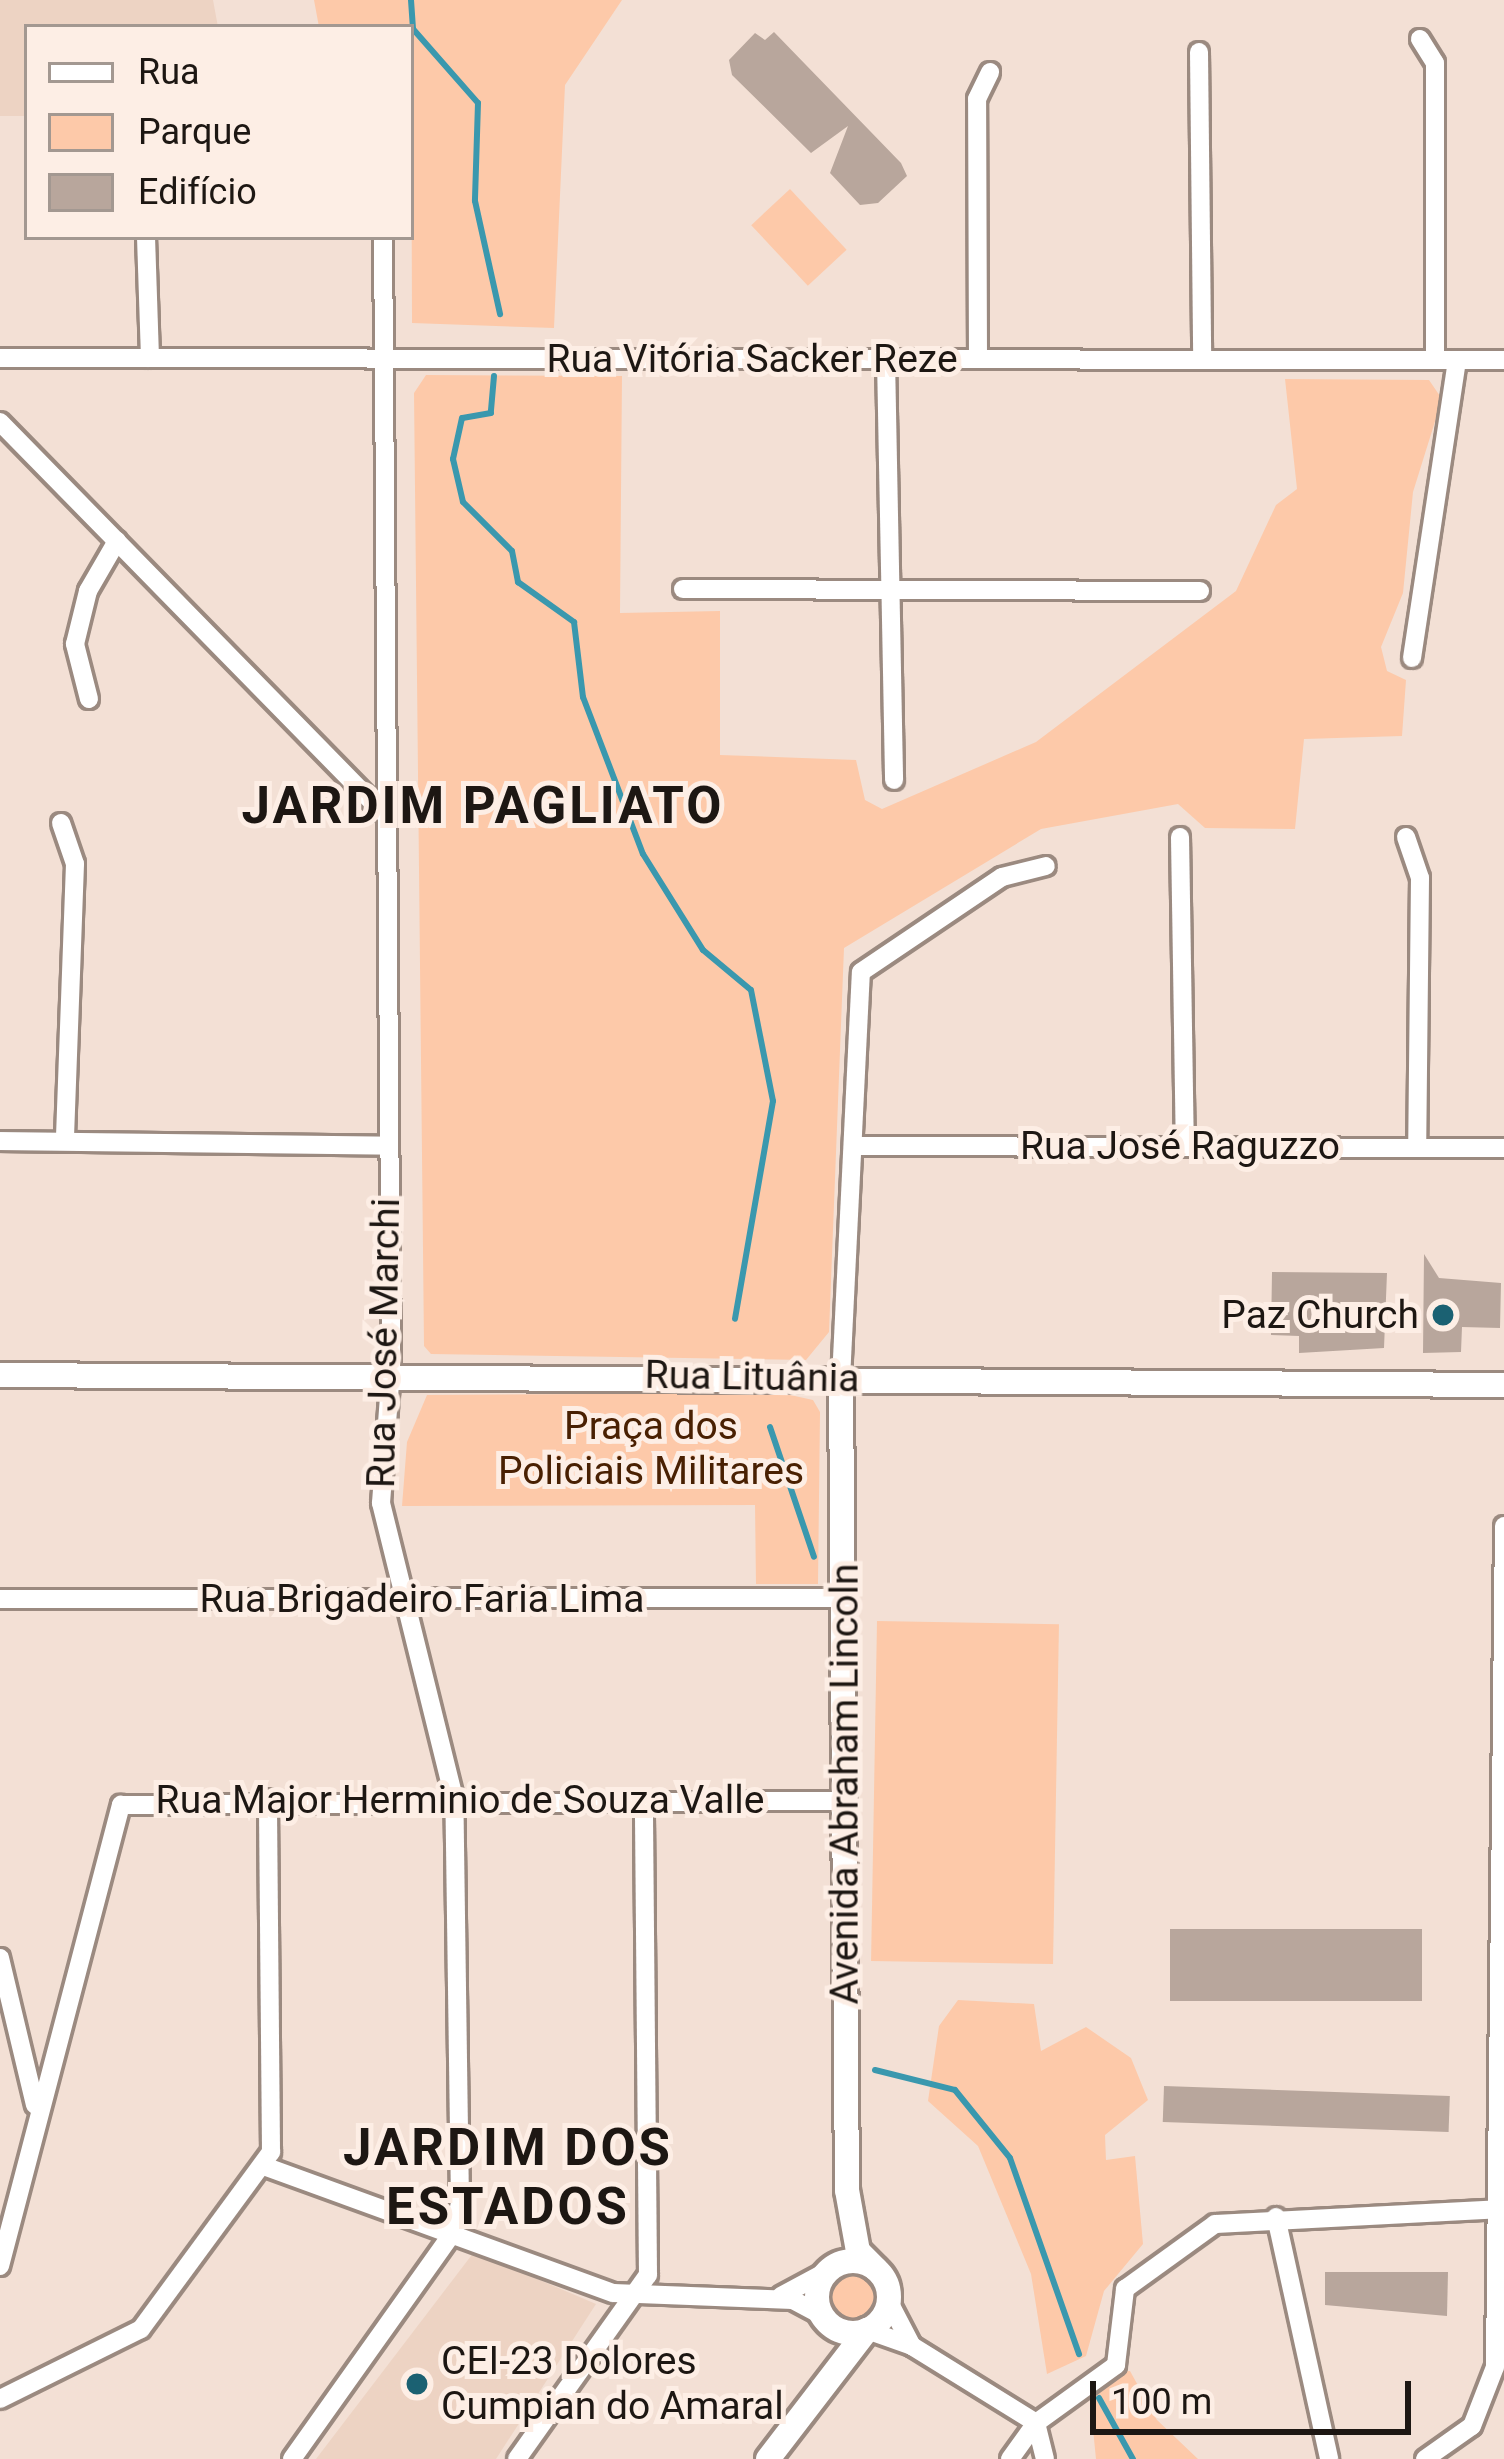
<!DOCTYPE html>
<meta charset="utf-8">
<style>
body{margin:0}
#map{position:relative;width:1504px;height:2459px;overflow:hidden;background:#f3e0d5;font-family:Roboto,sans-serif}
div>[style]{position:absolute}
.built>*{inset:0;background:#edd3c3}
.green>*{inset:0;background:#fdc9a9;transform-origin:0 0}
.round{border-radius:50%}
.stream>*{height:6px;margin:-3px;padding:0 3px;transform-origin:3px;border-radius:3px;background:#3a98ae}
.building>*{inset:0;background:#b8a69c;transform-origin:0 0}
.roads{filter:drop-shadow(3px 0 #9b8a80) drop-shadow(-3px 0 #9b8a80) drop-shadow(0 3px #9b8a80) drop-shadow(0 -3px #9b8a80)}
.minor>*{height:18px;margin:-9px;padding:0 9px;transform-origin:9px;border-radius:9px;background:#fff}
.tertiary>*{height:24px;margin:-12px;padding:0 12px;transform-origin:12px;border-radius:12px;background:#fff}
.tertiary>.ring{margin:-12px;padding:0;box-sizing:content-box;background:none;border:24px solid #fff;border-radius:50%}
.dots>*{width:33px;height:33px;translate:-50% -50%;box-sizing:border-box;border:6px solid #fdeee5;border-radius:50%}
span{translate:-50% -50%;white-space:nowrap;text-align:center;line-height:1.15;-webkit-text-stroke:10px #fdeee5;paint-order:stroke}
.street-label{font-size:39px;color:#1d1713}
.poi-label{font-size:39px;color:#1d1713}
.right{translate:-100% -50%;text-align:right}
.left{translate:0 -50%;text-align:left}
.park-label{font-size:39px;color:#492002}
.district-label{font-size:51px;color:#1d1713;font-weight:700;letter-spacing:3px}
.legend{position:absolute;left:24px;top:24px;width:390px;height:216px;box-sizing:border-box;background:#fdeee5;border:3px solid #a39891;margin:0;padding:15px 21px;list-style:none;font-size:36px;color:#1d1713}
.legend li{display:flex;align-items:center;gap:24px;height:60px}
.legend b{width:60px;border:3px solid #a39891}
.scale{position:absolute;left:1090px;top:2381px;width:321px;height:54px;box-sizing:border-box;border:6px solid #1d1713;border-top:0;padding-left:15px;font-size:36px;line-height:42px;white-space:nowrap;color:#1d1713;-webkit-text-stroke:9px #fdeee5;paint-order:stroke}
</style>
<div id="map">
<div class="built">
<div style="clip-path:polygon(0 0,213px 0,218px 27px,27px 27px,27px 116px,0 116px)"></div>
<div style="clip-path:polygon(474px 2252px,596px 2304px,496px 2459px,316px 2459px)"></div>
</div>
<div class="green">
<div style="clip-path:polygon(314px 0,622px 0,565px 85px,554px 328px,412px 323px,411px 27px,319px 27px)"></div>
<div style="left:790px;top:189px;width:83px;height:53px;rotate:47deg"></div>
<div style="clip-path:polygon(426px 375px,622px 376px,620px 613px,720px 611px,720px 755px,856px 760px,865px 800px,882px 809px,1036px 742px,1236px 591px,1276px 505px,1297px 489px,1285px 379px,1429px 380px,1442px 399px,1413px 492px,1403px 593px,1381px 647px,1387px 671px,1406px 680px,1402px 736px,1304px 739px,1295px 829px,1205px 828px,1178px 804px,1041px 829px,844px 948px,829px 1332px,806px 1360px,431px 1354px,424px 1346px,414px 393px)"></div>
<div style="clip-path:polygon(781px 1393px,813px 1400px,820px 1412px,818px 1584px,756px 1584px,755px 1505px,402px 1506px,407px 1442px,427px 1395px)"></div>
<div style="left:877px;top:1621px;width:182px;height:340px;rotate:1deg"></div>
<div style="clip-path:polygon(958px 2000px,1034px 2004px,1041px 2051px,1086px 2027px,1131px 2058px,1148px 2100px,1105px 2135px,1106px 2160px,1135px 2156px,1143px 2244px,1104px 2291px,1086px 2356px,1047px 2374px,1031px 2274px,978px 2146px,928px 2101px,939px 2026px)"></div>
<div class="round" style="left:828px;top:2272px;width:50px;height:50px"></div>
<div style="clip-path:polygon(1130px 2371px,1157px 2420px,1198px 2459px,1096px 2459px,1090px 2399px,1104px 2373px)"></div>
</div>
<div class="stream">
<div style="left:411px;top:0;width:29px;rotate:86deg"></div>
<div style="left:413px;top:29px;width:98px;rotate:48.7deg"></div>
<div style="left:478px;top:103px;width:98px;rotate:91.8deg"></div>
<div style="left:475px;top:201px;width:116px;rotate:77.5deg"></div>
<div style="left:494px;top:376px;width:37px;rotate:95deg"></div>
<div style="left:491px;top:413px;width:29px;rotate:170deg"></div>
<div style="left:462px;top:418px;width:42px;rotate:102.4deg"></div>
<div style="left:453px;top:459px;width:44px;rotate:76.9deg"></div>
<div style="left:463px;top:502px;width:69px;rotate:45deg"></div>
<div style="left:512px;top:551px;width:32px;rotate:79deg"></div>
<div style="left:518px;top:582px;width:69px;rotate:35.5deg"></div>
<div style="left:574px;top:622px;width:76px;rotate:83.2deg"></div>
<div style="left:583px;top:697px;width:168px;rotate:69.1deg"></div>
<div style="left:643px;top:854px;width:113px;rotate:58deg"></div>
<div style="left:703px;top:950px;width:62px;rotate:39.8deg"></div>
<div style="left:751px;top:990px;width:113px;rotate:78.8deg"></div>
<div style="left:773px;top:1101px;width:221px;rotate:99.9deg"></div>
<div style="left:770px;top:1427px;width:137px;rotate:71.3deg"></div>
<div style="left:875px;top:2070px;width:82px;rotate:14deg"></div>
<div style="left:955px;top:2090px;width:87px;rotate:51deg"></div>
<div style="left:1010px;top:2158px;width:208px;rotate:70.6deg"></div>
<div style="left:1099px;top:2398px;width:70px;rotate:60.9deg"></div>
</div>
<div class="building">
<div style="clip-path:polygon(774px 32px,901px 163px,907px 176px,878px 203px,860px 205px,830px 173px,848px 126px,811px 153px,732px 75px,729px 60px,755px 33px,765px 40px)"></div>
<div style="clip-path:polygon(1424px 1254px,1439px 1278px,1501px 1283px,1500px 1328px,1462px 1327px,1461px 1352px,1423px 1353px)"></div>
<div style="clip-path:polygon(1272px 1272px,1387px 1273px,1384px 1348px,1299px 1353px,1299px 1336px,1271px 1335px)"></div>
<div style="left:1170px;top:1929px;width:252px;height:72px"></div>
<div style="left:1164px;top:2086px;width:286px;height:36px;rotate:2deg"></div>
<div style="clip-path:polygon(1325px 2272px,1448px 2272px,1447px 2316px,1325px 2305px)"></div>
</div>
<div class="roads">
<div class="minor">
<div style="left:1420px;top:39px;width:28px;rotate:58deg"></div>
<div style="left:1435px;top:63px;width:297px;rotate:90deg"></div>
<div style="left:1199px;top:52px;width:308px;rotate:89.4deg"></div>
<div style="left:146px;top:237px;width:121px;rotate:88.1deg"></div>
<div style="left:0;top:358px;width:1504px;rotate:0.08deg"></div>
<div style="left:886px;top:359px;width:421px;rotate:88.9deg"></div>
<div style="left:978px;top:359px;width:260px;rotate:-90.2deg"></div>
<div style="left:977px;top:99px;width:30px;rotate:-64deg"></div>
<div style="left:0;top:422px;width:546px;rotate:45.59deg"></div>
<div style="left:683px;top:589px;width:517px;rotate:0.22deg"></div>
<div style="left:1412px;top:658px;width:301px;rotate:-81.4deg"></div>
<div style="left:89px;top:699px;width:57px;rotate:-104.3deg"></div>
<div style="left:75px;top:644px;width:55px;rotate:-76.2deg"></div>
<div style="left:88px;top:591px;width:58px;rotate:-59.9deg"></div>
<div style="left:61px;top:823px;width:43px;rotate:71.1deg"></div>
<div style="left:75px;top:864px;width:277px;rotate:92.1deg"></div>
<div style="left:1180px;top:837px;width:310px;rotate:89.1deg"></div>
<div style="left:1406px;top:837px;width:43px;rotate:71.1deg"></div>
<div style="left:1420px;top:878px;width:268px;rotate:90.6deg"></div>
<div style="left:0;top:1141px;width:386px;rotate:0.7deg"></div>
<div style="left:856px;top:1146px;width:648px;rotate:0.18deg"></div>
<div style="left:841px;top:1379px;width:407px;rotate:-87.2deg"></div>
<div style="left:861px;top:972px;width:170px;rotate:-34deg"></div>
<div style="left:1002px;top:877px;width:45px;rotate:-14deg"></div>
<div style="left:0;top:1599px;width:843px;rotate:-0.07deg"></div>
<div style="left:0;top:1958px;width:151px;rotate:76.6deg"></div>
<div style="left:264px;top:2166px;width:371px;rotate:20deg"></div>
<div style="left:613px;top:2293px;width:180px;rotate:2.2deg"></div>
<div style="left:793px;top:2300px;width:34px;rotate:28deg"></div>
<div style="left:1276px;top:2217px;width:248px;rotate:77.6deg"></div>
<div style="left:0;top:2266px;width:477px;rotate:-75.3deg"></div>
<div style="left:121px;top:1805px;width:725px;rotate:-0.32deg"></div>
<div style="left:781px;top:2296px;width:55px;rotate:-28.4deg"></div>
<div style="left:889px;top:2302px;width:50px;rotate:62.4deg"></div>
<div style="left:867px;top:2330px;width:48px;rotate:19.6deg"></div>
<div style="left:912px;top:2346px;width:146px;rotate:31.8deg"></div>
<div style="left:0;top:2399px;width:157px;rotate:-26.4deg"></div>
<div style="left:141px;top:2329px;width:220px;rotate:-53.7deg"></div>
<div style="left:271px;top:2152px;width:353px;rotate:-90.5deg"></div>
<div style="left:1036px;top:2423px;width:37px;rotate:76deg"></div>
<div style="left:292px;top:2459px;width:280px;rotate:-54.6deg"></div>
<div style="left:454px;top:2231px;width:29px;rotate:-78deg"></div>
<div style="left:460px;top:2203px;width:405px;rotate:-90.8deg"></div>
<div style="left:454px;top:1798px;width:304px;rotate:-103.9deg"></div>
<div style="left:381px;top:1503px;width:132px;rotate:-85.7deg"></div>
<div style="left:391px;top:1371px;width:1134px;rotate:-90.4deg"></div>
<div style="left:517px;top:2459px;width:226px;rotate:-54.6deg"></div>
<div style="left:648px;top:2275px;width:473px;rotate:-90.5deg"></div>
<div style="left:1010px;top:2459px;width:44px;rotate:-54.2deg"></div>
<div style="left:1036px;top:2423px;width:99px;rotate:-35.9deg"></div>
<div style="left:1116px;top:2365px;width:77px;rotate:-83.2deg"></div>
<div style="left:1125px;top:2289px;width:111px;rotate:-35.8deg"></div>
<div style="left:1215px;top:2224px;width:289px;rotate:-3deg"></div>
<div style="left:1425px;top:2459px;width:57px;rotate:-35.1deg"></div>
<div style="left:1472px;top:2426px;width:63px;rotate:-68.7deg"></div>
<div style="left:1495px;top:2367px;width:841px;rotate:-89.39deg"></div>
</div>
<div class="tertiary">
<div style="left:0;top:1375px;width:1504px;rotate:0.38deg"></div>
<div style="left:841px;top:1379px;width:811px;rotate:89.58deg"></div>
<div style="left:847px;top:2190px;width:62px;rotate:79.8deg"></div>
<div style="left:858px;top:2251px;width:25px;rotate:45deg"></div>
<div class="ring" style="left:817px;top:2261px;width:48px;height:48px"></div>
<div style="left:768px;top:2459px;width:163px;rotate:-52.5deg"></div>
</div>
</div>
<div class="dots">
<div style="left:1443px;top:1315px;background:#1b6172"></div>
<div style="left:417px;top:2384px;background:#1b6172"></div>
</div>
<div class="street-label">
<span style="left:752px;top:359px">Rua Vitória Sacker Reze</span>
<span style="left:1180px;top:1146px">Rua José Raguzzo</span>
<span style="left:384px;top:1343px;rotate:-89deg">Rua José Marchi</span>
<span style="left:752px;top:1377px;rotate:1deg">Rua Lituânia</span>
<span style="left:422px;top:1599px">Rua Brigadeiro Faria Lima</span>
<span style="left:845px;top:1784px;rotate:-90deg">Avenida Abraham Lincoln</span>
<span style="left:460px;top:1800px">Rua Major Herminio de Souza Valle</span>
</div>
<div class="poi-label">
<span class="right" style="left:1419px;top:1315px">Paz Church</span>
<span class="left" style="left:441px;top:2384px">CEI-23 Dolores<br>Cumpian do Amaral</span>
</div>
<div class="park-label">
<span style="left:651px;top:1449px">Praça dos<br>Policiais Militares</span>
</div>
<div class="district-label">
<span style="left:483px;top:806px">JARDIM PAGLIATO</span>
<span style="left:508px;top:2178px">JARDIM DOS<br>ESTADOS</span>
</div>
<ul class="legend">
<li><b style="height:15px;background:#fff"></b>Rua</li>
<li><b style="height:33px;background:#fdc9a9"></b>Parque</li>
<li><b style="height:33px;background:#b8a69c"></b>Edifício</li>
</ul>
<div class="scale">100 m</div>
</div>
